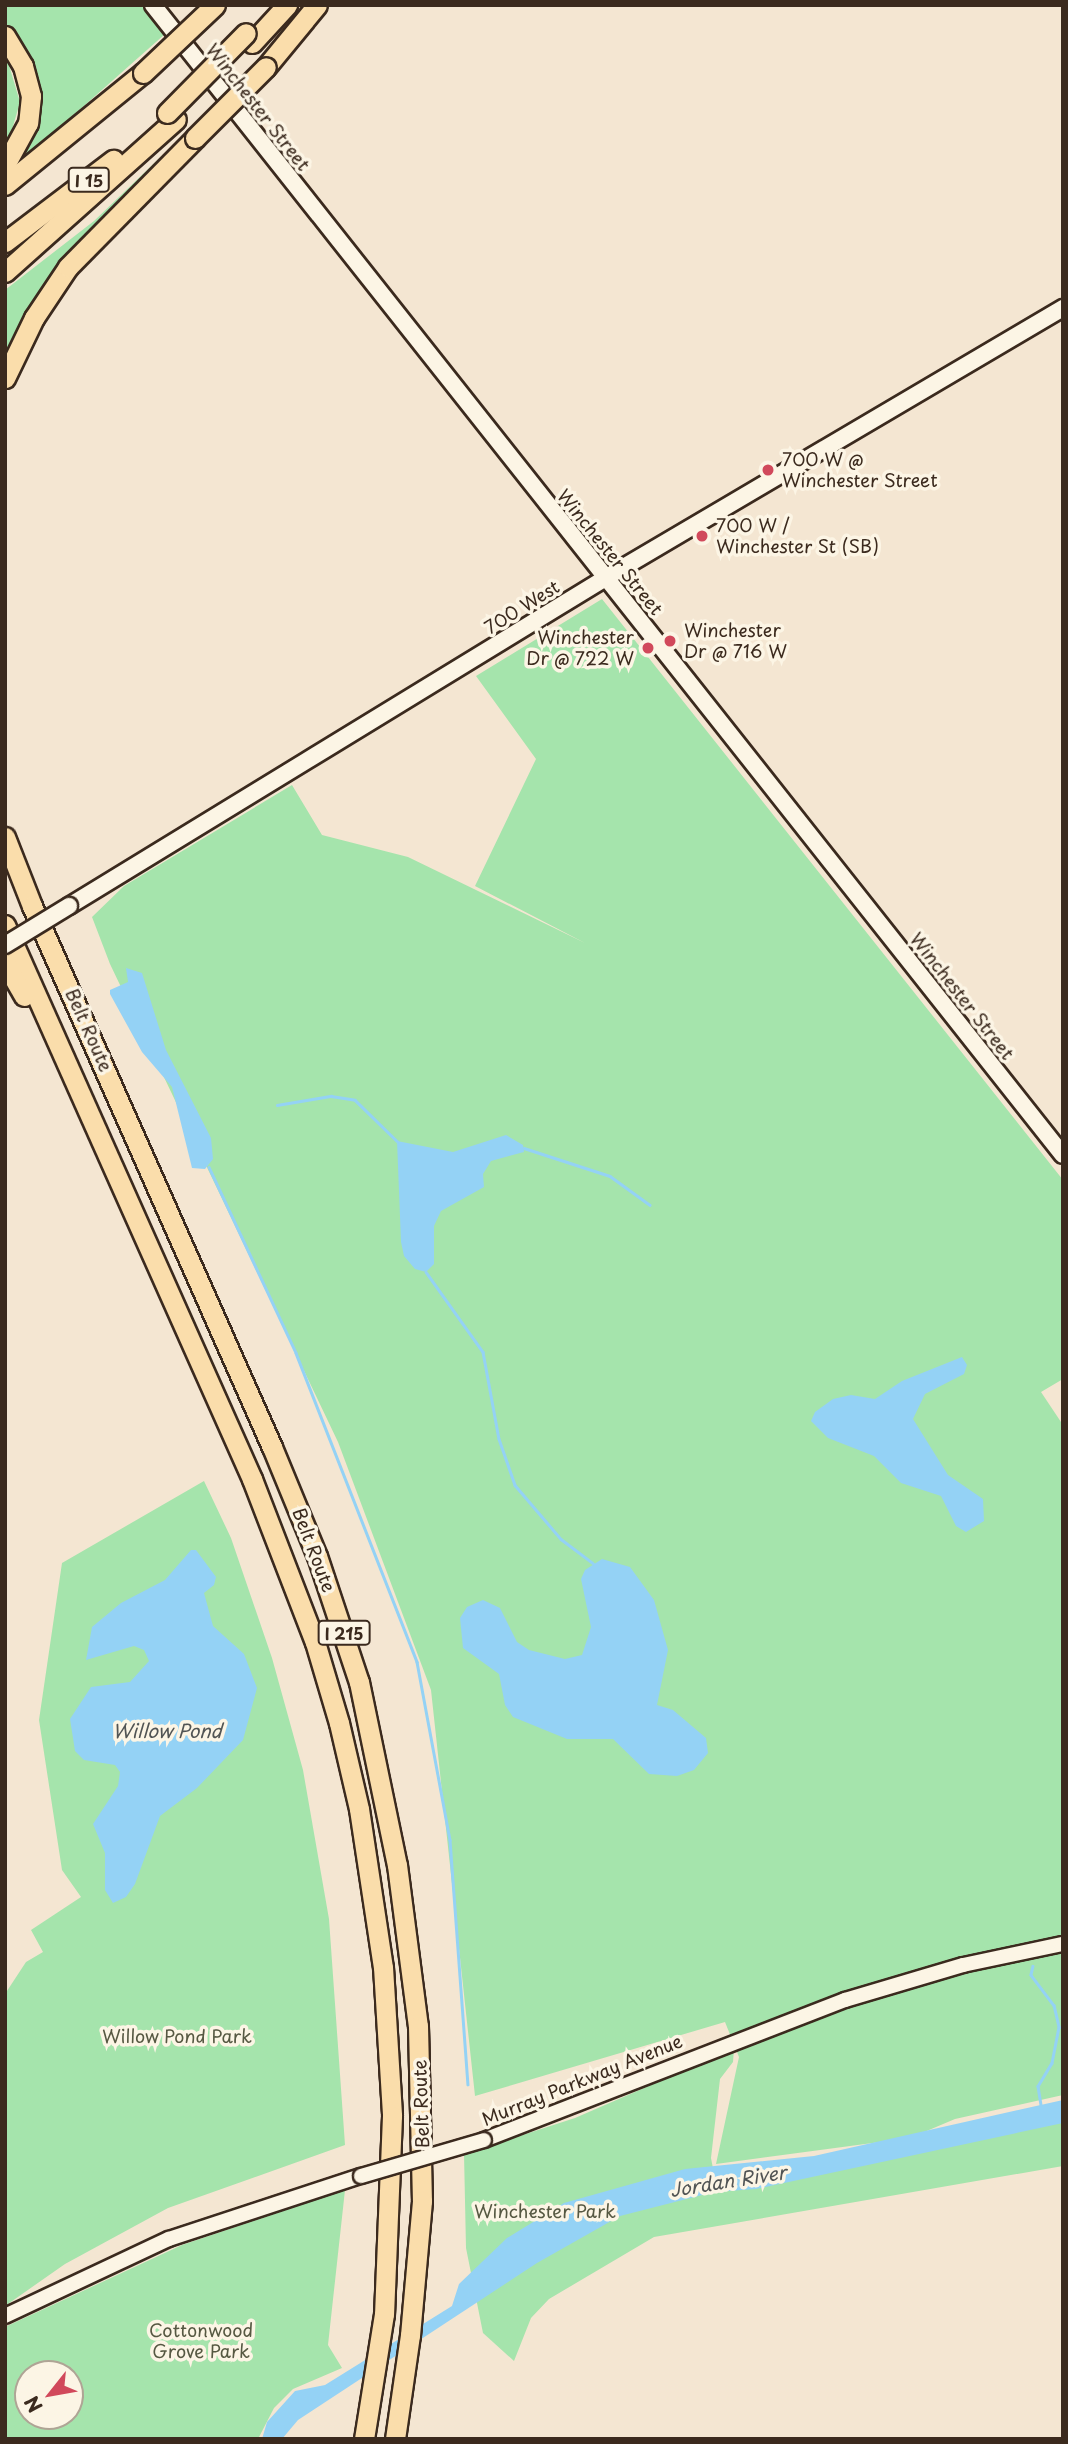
<!DOCTYPE html>
<style>
body{margin:0}
#map{position:relative;width:1068px;height:2444px;overflow:hidden;background:#f4e6d2;font-family:"Playpen Sans",sans-serif}
div>[style]{position:absolute}
.green>*{inset:0;background:#a5e4ac}
.water>*{inset:0;background:#94d2f5}
.stream>*{height:2.5px;margin:-1.25px;padding:0 1.25px;transform-origin:1.25px;border-radius:1.25px;background:#94d2f5}
.roads{filter:drop-shadow(2px 0 #3b2a1e) drop-shadow(-2px 0 #3b2a1e) drop-shadow(0 2px #3b2a1e) drop-shadow(0 -2px #3b2a1e)}
.tertiary>*{height:14px;margin:-7px;padding:0 7px;transform-origin:7px;border-radius:7px;background:#fcf5e5}
.secondary>*{height:16px;margin:-8px;padding:0 8px;transform-origin:8px;border-radius:8px;background:#fcf5e5}
.motorway>*{height:19px;margin:-9.5px;padding:0 9.5px;transform-origin:9.5px;border-radius:9.5px;background:#faddab}
.bridges{filter:drop-shadow(2px 0 #3b2a1e) drop-shadow(-2px 0 #3b2a1e) drop-shadow(0 2px #3b2a1e) drop-shadow(0 -2px #3b2a1e)}
.tertiary-bridge>*{height:14px;margin:-7px;padding:0 7px;transform-origin:7px;border-radius:7px;background:#fcf5e5}
.secondary-bridge>*{height:16px;margin:-8px;padding:0 8px;transform-origin:8px;border-radius:8px;background:#fcf5e5}
.motorway-bridge>*{height:19px;margin:-9.5px;padding:0 9.5px;transform-origin:9.5px;border-radius:9.5px;background:#faddab}
.dots>*{width:19px;height:19px;translate:-50% -50%;box-sizing:border-box;border:4px solid #fcf5e5;border-radius:50%}
span{translate:-50% -50%;white-space:nowrap;text-align:center;line-height:1.15;-webkit-text-stroke:7px #fcf5e5;paint-order:stroke}
.shield-label span{padding:2px 5px;background:#fcf5e5;border:2px solid;border-radius:5px;-webkit-text-stroke-width:0}
.shield-label{font-size:16px;color:#3b2a1e;font-weight:700}
.street-label{font-size:18px;color:#3b2a1e}
.poi-label{font-size:18px;color:#3b2a1e}
.left{translate:0 -50%;text-align:left}
.right{translate:-100% -50%;text-align:right}
.park-label{font-size:18px;color:#565842}
.water-label{font-size:19px;color:#515454;font-style:italic}
.frame{position:absolute;inset:0;border:7px solid #3b2a1e;pointer-events:none}
.north{position:absolute;left:14px;top:2360px;width:70px;height:70px;box-sizing:border-box;background:#fcf5e5;border:2px solid #afa495;border-radius:50%;rotate:239deg;font-size:19px;font-weight:700;line-height:28px;text-align:center;color:#3b2a1e}
.north::after{content:'';display:block;margin:auto;width:24px;height:32px;background:#d1495b;clip-path:polygon(50% 0,100% 100%,50% 72%,0 100%)}
</style>
<div id="map">
<div class="green">
<div style="clip-path:polygon(5px 5px,141px 5px,165px 34px,15px 167px,33px 122px,5px 27px)"></div>
<div style="clip-path:polygon(5px 52px,20px 102px,5px 154px)"></div>
<div style="clip-path:polygon(196px 123px,56px 268px,5px 354px,5px 290px,94px 221px)"></div>
<div style="clip-path:polygon(602px 599px,1063px 1180px,1063px 1379px,1041px 1392px,1063px 1425px,1063px 2095px,955px 2119px,910px 2138px,716px 2164px,739px 2057px,725px 2022px,475px 2096px,431px 1690px,338px 1442px,110px 964px,92px 917px,124px 886px,292px 785px,322px 835px,408px 857px,585px 943px,475px 886px,536px 759px,476px 676px)"></div>
<div style="clip-path:polygon(204px 1481px,231px 1538px,272px 1658px,303px 1770px,329px 1919px,345px 2145px,168px 2208px,65px 2264px,5px 2306px,5px 1994px,26px 1962px,43px 1952px,31px 1930px,81px 1897px,62px 1870px,39px 1720px,62px 1563px)"></div>
<div style="clip-path:polygon(734px 2049px,733px 2062px,720px 2079px,711px 2158px,715px 2179px,1063px 2119px,1063px 2166px,654px 2237px,549px 2299px,531px 2318px,514px 2361px,483px 2333px,466px 2248px,464px 2154px,575px 2118px)"></div>
<div style="clip-path:polygon(evenodd,345px 2190px,328px 2345px,342px 2368px,293px 2389px,274px 2408px,258px 2439px,5px 2439px,5px 2327px,182px 2245px,345px 2190px,28px 2374px,70px 2374px,70px 2416px,28px 2416px,28px 2374px)"></div>
</div>
<div class="water">
<div style="clip-path:polygon(126px 968px,142px 973px,166px 1050px,211px 1138px,213px 1159px,205px 1169px,192px 1168px,172px 1087px,142px 1052px,110px 994px,110px 990px,128px 982px)"></div>
<div style="clip-path:polygon(506px 1135px,523px 1145px,524px 1152px,491px 1161px,483px 1174px,484px 1187px,441px 1211px,434px 1226px,434px 1264px,426px 1272px,415px 1269px,404px 1256px,401px 1242px,397px 1141px,453px 1152px)"></div>
<div style="clip-path:polygon(962px 1357px,967px 1365px,964px 1374px,925px 1394px,913px 1419px,948px 1475px,983px 1499px,984px 1521px,966px 1532px,956px 1526px,941px 1496px,901px 1483px,874px 1456px,828px 1438px,811px 1421px,815px 1412px,833px 1399px,851px 1395px,875px 1399px,902px 1381px)"></div>
<div style="clip-path:polygon(191px 1550px,196px 1550px,216px 1577px,214px 1585px,204px 1593px,213px 1626px,244px 1654px,257px 1688px,243px 1740px,197px 1788px,160px 1816px,135px 1884px,126px 1897px,113px 1903px,105px 1890px,105px 1853px,93px 1824px,118px 1786px,120px 1772px,115px 1765px,84px 1760px,75px 1751px,70px 1719px,91px 1687px,130px 1682px,149px 1661px,144px 1650px,134px 1646px,86px 1660px,92px 1627px,121px 1603px,165px 1580px)"></div>
<div style="clip-path:polygon(602px 1559px,630px 1567px,654px 1600px,668px 1650px,657px 1705px,673px 1710px,706px 1738px,708px 1753px,694px 1770px,677px 1776px,649px 1774px,613px 1739px,567px 1739px,513px 1717px,505px 1705px,499px 1674px,463px 1648px,460px 1618px,467px 1607px,483px 1600px,500px 1608px,517px 1642px,529px 1650px,565px 1659px,582px 1655px,591px 1627px,581px 1579px,585px 1570px)"></div>
<div style="clip-path:polygon(1063px 2100px,1063px 2123px,756px 2189px,714px 2192px,620px 2216px,537px 2263px,298px 2420px,282px 2439px,262px 2439px,267px 2422px,295px 2391px,325px 2385px,452px 2306px,459px 2284px,507px 2238px,564px 2203px,685px 2169px,814px 2156px)"></div>
</div>
<div class="stream">
<div style="left:277px;top:1105px;width:55px;rotate:-9.5deg"></div>
<div style="left:331px;top:1096px;width:24px;rotate:9deg"></div>
<div style="left:355px;top:1100px;width:59px;rotate:44.3deg"></div>
<div style="left:524px;top:1148px;width:90px;rotate:18deg"></div>
<div style="left:610px;top:1176px;width:49px;rotate:35.9deg"></div>
<div style="left:209px;top:1167px;width:205px;rotate:64.9deg"></div>
<div style="left:296px;top:1353px;width:332px;rotate:68.6deg"></div>
<div style="left:417px;top:1662px;width:181px;rotate:79.5deg"></div>
<div style="left:450px;top:1840px;width:245px;rotate:85.8deg"></div>
<div style="left:426px;top:1272px;width:98px;rotate:54.5deg"></div>
<div style="left:483px;top:1352px;width:88px;rotate:79.6deg"></div>
<div style="left:499px;top:1439px;width:49px;rotate:70.8deg"></div>
<div style="left:515px;top:1485px;width:71px;rotate:49.6deg"></div>
<div style="left:561px;top:1539px;width:40px;rotate:37deg"></div>
<div style="left:1033px;top:1966px;width:9px;rotate:103deg"></div>
<div style="left:1031px;top:1975px;width:38px;rotate:53deg"></div>
<div style="left:1054px;top:2005px;width:23px;rotate:77deg"></div>
<div style="left:1059px;top:2027px;width:37px;rotate:101deg"></div>
<div style="left:1052px;top:2063px;width:27px;rotate:121deg"></div>
<div style="left:1038px;top:2086px;width:19px;rotate:81deg"></div>
</div>
<div class="roads">
<div class="tertiary">
<div style="left:484px;top:2140px;width:387px;rotate:-21.2deg"></div>
<div style="left:845px;top:2000px;width:123px;rotate:-16.5deg"></div>
<div style="left:963px;top:1965px;width:102px;rotate:-11.9deg"></div>
<div style="left:5px;top:2316px;width:181px;rotate:-25.2deg"></div>
<div style="left:169px;top:2239px;width:202px;rotate:-18.2deg"></div>
</div>
<div class="secondary">
<div style="left:153px;top:5px;width:1466px;rotate:51.65deg"></div>
<div style="left:69px;top:906px;width:642px;rotate:-31.44deg"></div>
<div style="left:617px;top:571px;width:518px;rotate:-30.53deg"></div>
</div>
<div class="motorway">
<div style="left:5px;top:36px;width:35px;rotate:59deg"></div>
<div style="left:23px;top:66px;width:31px;rotate:75deg"></div>
<div style="left:31px;top:96px;width:27px;rotate:96deg"></div>
<div style="left:28px;top:123px;width:48px;rotate:118.7deg"></div>
<div style="left:252px;top:43px;width:52px;rotate:-47.4deg"></div>
<div style="left:266px;top:67px;width:80px;rotate:-50.6deg"></div>
<div style="left:5px;top:185px;width:178px;rotate:-39.1deg"></div>
<div style="left:5px;top:242px;width:136px;rotate:-37.2deg"></div>
<div style="left:5px;top:272px;width:229px;rotate:-41.8deg"></div>
<div style="left:5px;top:378px;width:67px;rotate:-64.2deg"></div>
<div style="left:34px;top:318px;width:61px;rotate:-56.3deg"></div>
<div style="left:68px;top:267px;width:181px;rotate:-45.4deg"></div>
<div style="left:5px;top:837px;width:74px;rotate:68.6deg"></div>
<div style="left:32px;top:906px;width:592px;rotate:66.08deg"></div>
<div style="left:272px;top:1447px;width:118px;rotate:67.6deg"></div>
<div style="left:317px;top:1556px;width:133px;rotate:71.6deg"></div>
<div style="left:359px;top:1682px;width:187px;rotate:78.3deg"></div>
<div style="left:397px;top:1865px;width:162px;rotate:82.6deg"></div>
<div style="left:418px;top:2026px;width:175px;rotate:88.7deg"></div>
<div style="left:422px;top:2201px;width:135px;rotate:95.1deg"></div>
<div style="left:410px;top:2335px;width:105px;rotate:98.2deg"></div>
<div style="left:5px;top:925px;width:607px;rotate:65.97deg"></div>
<div style="left:252px;top:1479px;width:175px;rotate:68.9deg"></div>
<div style="left:315px;top:1642px;width:84px;rotate:73.5deg"></div>
<div style="left:339px;top:1723px;width:88px;rotate:76.9deg"></div>
<div style="left:359px;top:1809px;width:160px;rotate:81.4deg"></div>
<div style="left:383px;top:1967px;width:149px;rotate:86.5deg"></div>
<div style="left:392px;top:2116px;width:198px;rotate:92.3deg"></div>
<div style="left:384px;top:2314px;width:127px;rotate:99.1deg"></div>
<div style="left:5px;top:963px;width:38px;rotate:60deg"></div>
</div>
</div>
<div class="bridges">
<div class="tertiary-bridge">
<div style="left:361px;top:2176px;width:128px;rotate:-16.3deg"></div>
</div>
<div class="secondary-bridge">
<div style="left:5px;top:945px;width:75px;rotate:-31.4deg"></div>
</div>
<div class="motorway-bridge">
<div style="left:143px;top:73px;width:99px;rotate:-43.4deg"></div>
<div style="left:167px;top:113px;width:112px;rotate:-45.4deg"></div>
<div style="left:195px;top:138px;width:100px;rotate:-45deg"></div>
</div>
</div>
<div class="dots">
<div style="left:768px;top:470px;background:#d1495b"></div>
<div style="left:702px;top:536px;background:#d1495b"></div>
<div style="left:670px;top:641px;background:#d1495b"></div>
<div style="left:648px;top:648px;background:#d1495b"></div>
</div>
<div class="shield-label">
<span style="left:89px;top:180px">I 15</span>
<span style="left:344px;top:1633px">I 215</span>
</div>
<div class="street-label">
<span style="left:258px;top:107px;rotate:52deg">Winchester Street</span>
<span style="left:610px;top:552px;rotate:51deg">Winchester Street</span>
<span style="left:522px;top:607px;rotate:-32deg">700 West</span>
<span style="left:962px;top:996px;rotate:52deg">Winchester Street</span>
<span style="left:89px;top:1030px;rotate:66deg">Belt Route</span>
<span style="left:314px;top:1550px;rotate:69deg">Belt Route</span>
<span style="left:582px;top:2080px;rotate:-22deg">Murray Parkway Avenue</span>
<span style="left:421px;top:2104px;rotate:-92deg">Belt Route</span>
</div>
<div class="poi-label">
<span class="left" style="left:782px;top:470px">700 W @<br>Winchester Street</span>
<span class="left" style="left:716px;top:536px">700 W /<br>Winchester St (SB)</span>
<span class="left" style="left:684px;top:641px">Winchester<br>Dr @ 716 W</span>
<span class="right" style="left:634px;top:648px">Winchester<br>Dr @ 722 W</span>
</div>
<div class="park-label">
<span style="left:177px;top:2036px">Willow Pond Park</span>
<span style="left:545px;top:2211px">Winchester Park</span>
<span style="left:201px;top:2341px">Cottonwood<br>Grove Park</span>
</div>
<div class="water-label">
<span style="left:167px;top:1731px">Willow Pond</span>
<span style="left:728px;top:2181px;rotate:-9deg">Jordan River</span>
</div>
<div class="frame"></div>
<div class="north">N</div>
</div>
